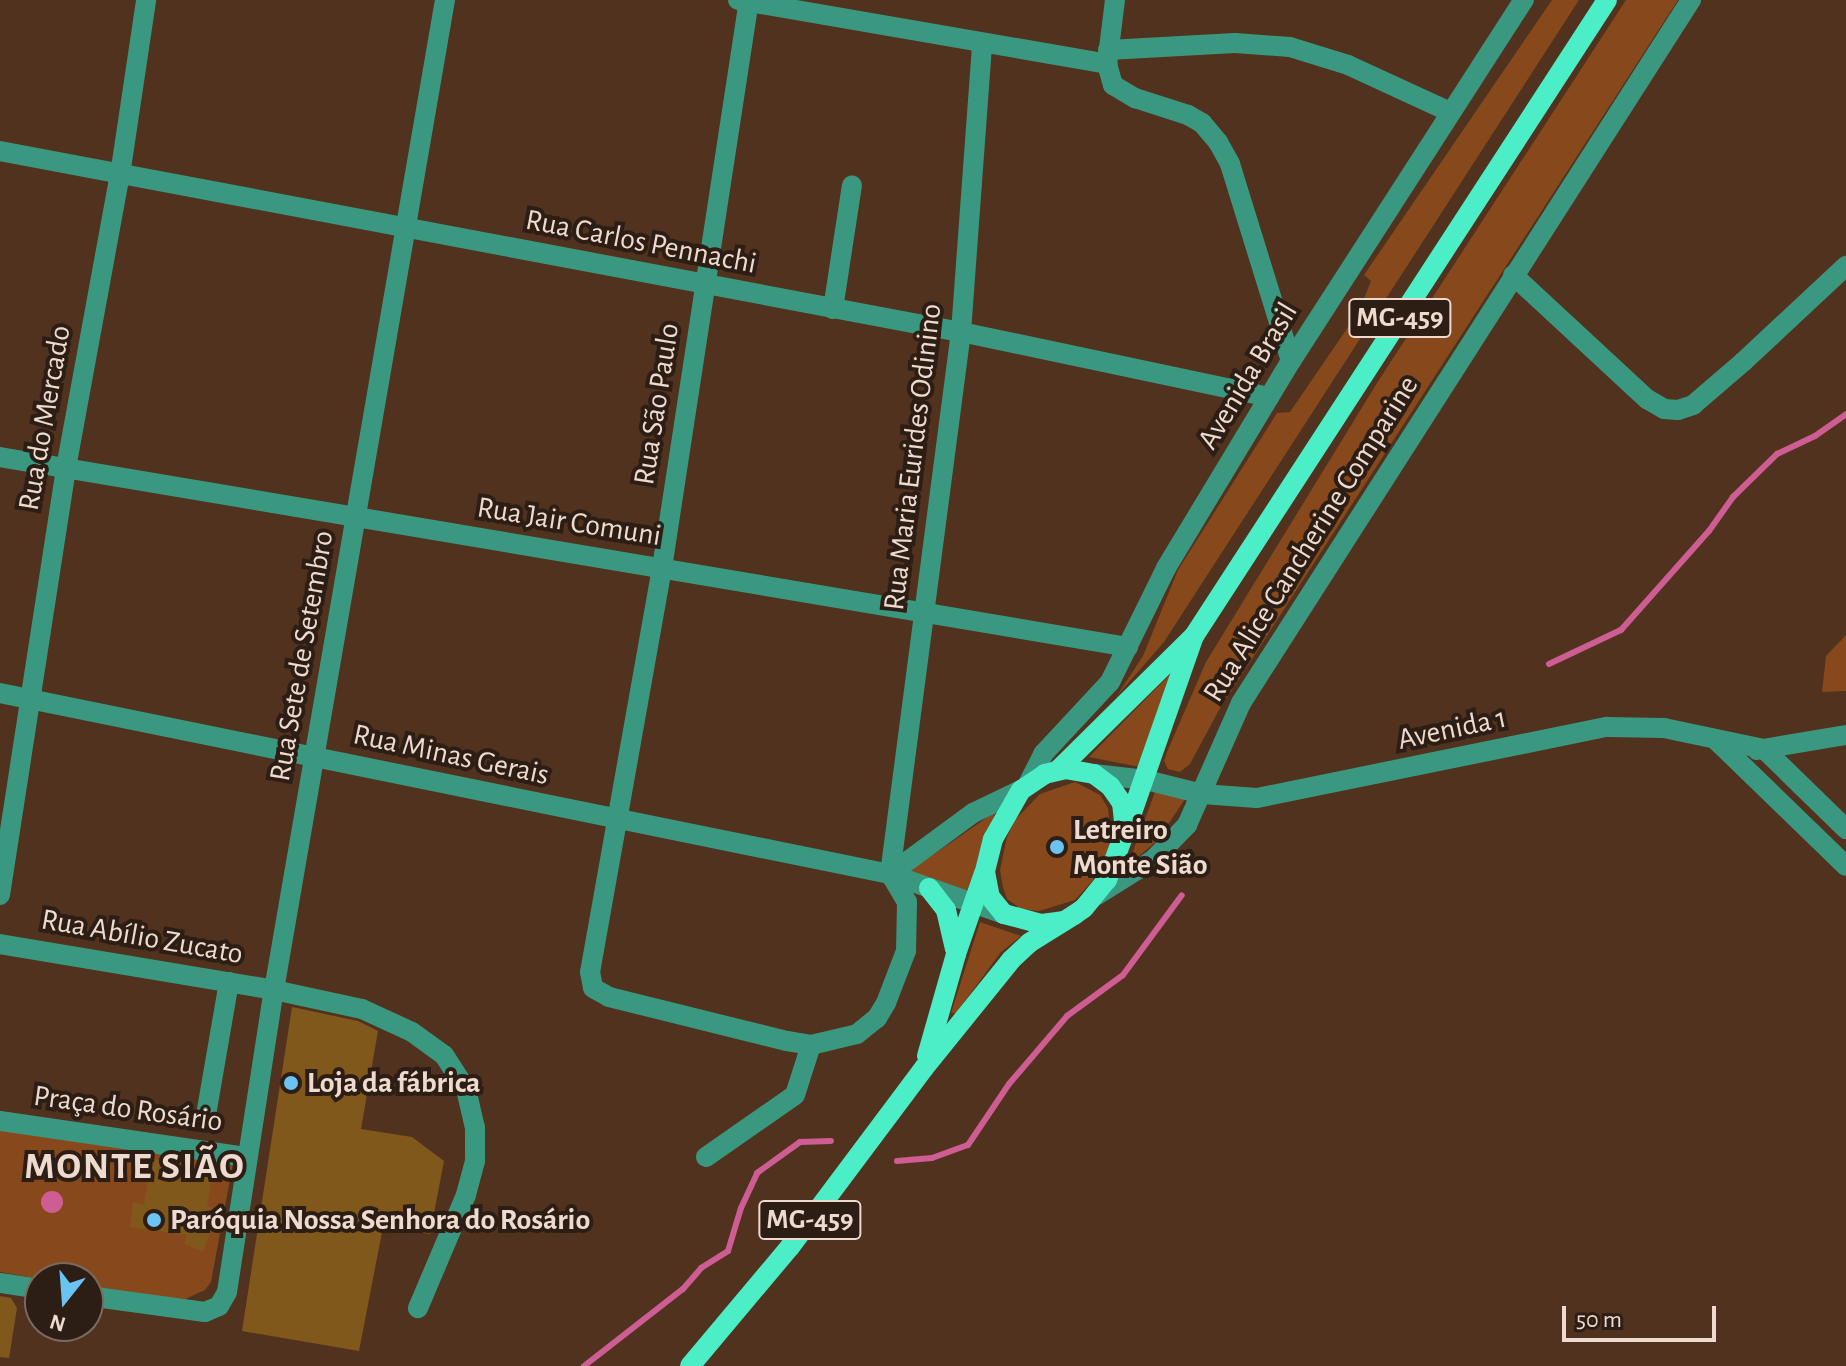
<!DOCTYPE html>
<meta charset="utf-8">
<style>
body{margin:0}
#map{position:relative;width:1846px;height:1366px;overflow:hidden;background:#51321e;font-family:"Alegreya Sans",sans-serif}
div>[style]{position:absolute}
.green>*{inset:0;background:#87491c}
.water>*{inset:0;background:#cd5d92}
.round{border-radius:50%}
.stream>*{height:6px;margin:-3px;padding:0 3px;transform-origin:3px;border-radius:3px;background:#cd5d92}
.building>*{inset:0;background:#81581b}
.minor>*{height:20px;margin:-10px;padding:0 10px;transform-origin:10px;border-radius:10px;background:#3a9880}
.major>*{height:20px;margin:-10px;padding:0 10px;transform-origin:10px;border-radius:10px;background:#4beec6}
.dots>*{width:22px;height:22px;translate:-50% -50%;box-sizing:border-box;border:4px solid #2c1e15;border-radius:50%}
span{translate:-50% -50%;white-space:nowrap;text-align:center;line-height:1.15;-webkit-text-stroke:8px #2c1e15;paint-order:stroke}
.shield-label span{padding:2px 6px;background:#2c1e15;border:2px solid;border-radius:6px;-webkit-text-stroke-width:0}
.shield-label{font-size:28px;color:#eedace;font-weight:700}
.street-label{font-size:30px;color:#eedace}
.poi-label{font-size:30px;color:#eedace;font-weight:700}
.left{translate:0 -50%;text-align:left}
.district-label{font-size:38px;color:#eedace;font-weight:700;letter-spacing:2px}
.north{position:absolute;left:24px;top:1262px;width:80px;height:80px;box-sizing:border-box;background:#2c1e15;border:2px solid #7a695f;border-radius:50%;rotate:197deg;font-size:22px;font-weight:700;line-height:32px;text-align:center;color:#eedace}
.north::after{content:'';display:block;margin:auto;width:28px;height:36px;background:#6ac3f1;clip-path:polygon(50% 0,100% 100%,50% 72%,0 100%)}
.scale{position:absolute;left:1562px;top:1306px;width:154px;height:36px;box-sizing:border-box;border:4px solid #eedace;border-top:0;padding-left:10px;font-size:24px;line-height:28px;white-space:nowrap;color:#eedace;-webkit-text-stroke:6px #2c1e15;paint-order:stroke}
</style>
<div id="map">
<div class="green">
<div style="clip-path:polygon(1552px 0,1579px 0,1164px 642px,1116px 697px,1143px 656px,1178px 570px,1277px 413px,1290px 412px,1359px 311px,1371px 281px,1364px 275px)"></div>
<div style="clip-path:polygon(1626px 0,1678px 0,1219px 710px,1190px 764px,1180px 772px,1168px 769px,1164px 761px,1167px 752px,1206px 662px,1377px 383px)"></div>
<div style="clip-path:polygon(1846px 635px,1846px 691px,1822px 692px,1826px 656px)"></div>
<div style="clip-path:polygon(1176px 668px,1140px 767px,1089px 757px)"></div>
<div style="clip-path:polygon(1075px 782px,1100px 795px,1108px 808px,1111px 840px,1104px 860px,1093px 880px,1075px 900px,1039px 911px,1021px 909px,1007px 899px,1003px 887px,1000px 870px,1007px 837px,1015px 820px,1040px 794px)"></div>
<div style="clip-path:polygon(1155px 792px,1185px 799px,1157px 841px,1128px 865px)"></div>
<div style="clip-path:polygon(996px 811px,967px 891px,907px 872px,952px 842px)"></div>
<div style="clip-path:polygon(980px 922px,1021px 936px,1001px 952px,956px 1013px,951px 1013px)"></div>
<div style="clip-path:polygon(0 1127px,233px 1163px,211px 1282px,205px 1290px,181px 1301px,88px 1286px,88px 1278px,40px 1279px,0 1272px)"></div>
</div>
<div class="water">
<div class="round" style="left:41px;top:1191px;width:22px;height:22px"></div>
</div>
<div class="stream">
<div style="left:1549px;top:664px;width:80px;rotate:-25.3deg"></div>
<div style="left:1621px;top:630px;width:132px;rotate:-48.4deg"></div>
<div style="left:1709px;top:531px;width:42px;rotate:-54.8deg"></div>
<div style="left:1733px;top:497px;width:62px;rotate:-44.3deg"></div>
<div style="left:1777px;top:454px;width:42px;rotate:-25.3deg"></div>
<div style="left:1815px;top:436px;width:38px;rotate:-35deg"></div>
<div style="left:897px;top:1161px;width:35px;rotate:-5deg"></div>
<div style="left:932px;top:1158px;width:38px;rotate:-20deg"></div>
<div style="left:968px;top:1145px;width:73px;rotate:-56.1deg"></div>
<div style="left:1009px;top:1084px;width:89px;rotate:-49.5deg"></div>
<div style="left:1067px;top:1016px;width:69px;rotate:-36.2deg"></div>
<div style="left:1123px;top:975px;width:99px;rotate:-53.6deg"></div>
<div style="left:584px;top:1366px;width:125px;rotate:-37.9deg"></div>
<div style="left:683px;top:1289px;width:28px;rotate:-49deg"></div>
<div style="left:701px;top:1268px;width:32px;rotate:-32deg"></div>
<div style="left:728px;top:1251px;width:45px;rotate:-73.2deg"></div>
<div style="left:741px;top:1208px;width:38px;rotate:-65deg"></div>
<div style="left:757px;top:1173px;width:53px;rotate:-35.8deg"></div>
<div style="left:800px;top:1142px;width:31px;rotate:-2deg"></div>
</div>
<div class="building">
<div style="clip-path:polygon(292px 1007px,358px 1021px,378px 1031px,361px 1129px,412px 1137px,444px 1161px,430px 1234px,383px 1227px,359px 1351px,242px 1331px)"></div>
<div style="clip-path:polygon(152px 1159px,213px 1170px,207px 1206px,219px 1210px,203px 1252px,185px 1244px,186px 1235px,130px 1227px,133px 1202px,144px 1205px)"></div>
<div style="clip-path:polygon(0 1296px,11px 1298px,17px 1308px,9px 1358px,0 1357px)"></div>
</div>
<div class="minor">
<div style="left:738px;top:0;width:375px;rotate:9.8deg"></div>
<div style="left:749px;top:0;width:575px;rotate:98.71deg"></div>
<div style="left:662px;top:568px;width:410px;rotate:100.1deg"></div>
<div style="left:590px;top:972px;width:16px;rotate:79deg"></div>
<div style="left:593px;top:988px;width:18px;rotate:29deg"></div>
<div style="left:609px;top:997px;width:183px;rotate:13.9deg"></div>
<div style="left:787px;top:1041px;width:24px;rotate:9deg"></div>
<div style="left:811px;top:1045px;width:47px;rotate:-13.4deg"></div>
<div style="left:857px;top:1034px;width:26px;rotate:-39deg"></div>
<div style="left:877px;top:1018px;width:17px;rotate:-59deg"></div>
<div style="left:886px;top:1003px;width:56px;rotate:-69deg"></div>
<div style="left:906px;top:951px;width:49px;rotate:-88.8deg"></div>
<div style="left:907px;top:902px;width:33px;rotate:-121deg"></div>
<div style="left:1115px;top:0;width:64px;rotate:97.1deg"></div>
<div style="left:1107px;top:64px;width:22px;rotate:74deg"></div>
<div style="left:1113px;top:85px;width:26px;rotate:31deg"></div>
<div style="left:1135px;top:98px;width:56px;rotate:17.8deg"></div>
<div style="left:1188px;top:115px;width:16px;rotate:30deg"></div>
<div style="left:1202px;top:123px;width:25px;rotate:50deg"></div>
<div style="left:1218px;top:142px;width:25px;rotate:61deg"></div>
<div style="left:1230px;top:164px;width:206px;rotate:72.8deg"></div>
<div style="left:1108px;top:50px;width:127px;rotate:-3.2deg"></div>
<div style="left:1235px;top:43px;width:55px;rotate:4.2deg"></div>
<div style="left:1290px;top:47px;width:61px;rotate:17.2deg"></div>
<div style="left:1348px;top:65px;width:112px;rotate:24.7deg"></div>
<div style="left:0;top:151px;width:978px;rotate:10.67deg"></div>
<div style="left:961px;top:332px;width:315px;rotate:11.9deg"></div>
<div style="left:1513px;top:275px;width:183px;rotate:42.8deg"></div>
<div style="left:1647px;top:399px;width:20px;rotate:30deg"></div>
<div style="left:1664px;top:409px;width:14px;rotate:4deg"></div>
<div style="left:1678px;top:410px;width:16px;rotate:-18deg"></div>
<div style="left:1693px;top:405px;width:66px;rotate:-40.7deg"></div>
<div style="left:1743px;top:362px;width:141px;rotate:-43deg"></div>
<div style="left:833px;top:309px;width:125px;rotate:-81.3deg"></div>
<div style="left:0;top:457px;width:1144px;rotate:9.56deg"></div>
<div style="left:0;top:693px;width:908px;rotate:11.5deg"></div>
<div style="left:890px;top:874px;width:121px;rotate:19.3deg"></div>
<div style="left:1716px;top:740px;width:181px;rotate:44.1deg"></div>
<div style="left:1757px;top:750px;width:90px;rotate:-9.6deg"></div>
<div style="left:1094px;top:774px;width:52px;rotate:6.6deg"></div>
<div style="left:1146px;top:780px;width:58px;rotate:14deg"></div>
<div style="left:1202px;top:794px;width:55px;rotate:4.2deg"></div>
<div style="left:1257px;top:798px;width:357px;rotate:-11.5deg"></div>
<div style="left:1607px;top:727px;width:57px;rotate:1deg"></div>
<div style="left:1664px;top:728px;width:102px;rotate:11.9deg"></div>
<div style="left:1764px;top:749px;width:115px;rotate:44.3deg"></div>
<div style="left:1028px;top:784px;width:34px;rotate:-63deg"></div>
<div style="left:1043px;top:754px;width:98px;rotate:-47.1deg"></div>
<div style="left:1110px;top:682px;width:127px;rotate:-63.8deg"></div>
<div style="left:1166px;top:568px;width:242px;rotate:-58.9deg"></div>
<div style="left:1291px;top:361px;width:430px;rotate:-57.2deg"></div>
<div style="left:890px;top:874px;width:547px;rotate:-82.54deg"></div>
<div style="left:961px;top:332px;width:288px;rotate:-85.8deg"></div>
<div style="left:890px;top:874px;width:103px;rotate:-36.3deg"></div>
<div style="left:973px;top:813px;width:53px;rotate:-25.6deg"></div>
<div style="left:0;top:895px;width:432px;rotate:-81.2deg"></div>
<div style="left:66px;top:468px;width:298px;rotate:-79.6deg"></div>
<div style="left:120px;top:175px;width:177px;rotate:-81.5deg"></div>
<div style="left:1097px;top:895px;width:66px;rotate:-32deg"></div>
<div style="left:1153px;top:860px;width:49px;rotate:-45.8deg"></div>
<div style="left:1187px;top:825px;width:133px;rotate:-66.1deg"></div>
<div style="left:1241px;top:703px;width:835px;rotate:-57.38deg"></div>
<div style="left:0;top:944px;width:278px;rotate:9.5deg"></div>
<div style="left:274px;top:990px;width:90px;rotate:12.2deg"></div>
<div style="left:362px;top:1009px;width:55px;rotate:24.7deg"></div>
<div style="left:412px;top:1032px;width:39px;rotate:36deg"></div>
<div style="left:444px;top:1055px;width:40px;rotate:57.1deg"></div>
<div style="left:466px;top:1089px;width:39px;rotate:77deg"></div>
<div style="left:475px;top:1127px;width:34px;rotate:90deg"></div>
<div style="left:475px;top:1161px;width:35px;rotate:105deg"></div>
<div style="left:466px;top:1195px;width:123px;rotate:113deg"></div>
<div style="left:206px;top:1115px;width:135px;rotate:-80.2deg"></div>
<div style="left:0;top:1121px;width:250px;rotate:8.3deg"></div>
<div style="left:706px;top:1157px;width:108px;rotate:-34.9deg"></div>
<div style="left:795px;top:1095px;width:52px;rotate:-72.3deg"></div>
<div style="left:0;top:1283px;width:40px;rotate:8.5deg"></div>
<div style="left:88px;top:1296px;width:118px;rotate:7.8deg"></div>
<div style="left:205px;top:1312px;width:15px;rotate:-23deg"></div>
<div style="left:219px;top:1306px;width:16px;rotate:-60deg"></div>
<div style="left:227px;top:1292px;width:306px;rotate:-81.2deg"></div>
<div style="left:274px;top:990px;width:1005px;rotate:-80.2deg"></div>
</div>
<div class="major">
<div style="left:1058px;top:770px;width:191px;rotate:-44.6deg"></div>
<div style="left:1194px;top:636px;width:758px;rotate:-57deg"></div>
<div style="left:1127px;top:827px;width:199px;rotate:-70.7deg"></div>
<div style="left:929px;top:888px;width:28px;rotate:52deg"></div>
<div style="left:946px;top:910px;width:40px;rotate:77deg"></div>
<div style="left:927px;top:1056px;width:106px;rotate:-74.1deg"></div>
<div style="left:956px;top:954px;width:86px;rotate:-70.9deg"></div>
<div style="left:690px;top:1366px;width:155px;rotate:-50deg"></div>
<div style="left:790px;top:1247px;width:224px;rotate:-53.2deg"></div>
<div style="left:924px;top:1068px;width:139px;rotate:-51.1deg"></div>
<div style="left:1011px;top:960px;width:25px;rotate:-43deg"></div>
<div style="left:1029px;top:943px;width:53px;rotate:-31.9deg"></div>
<div style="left:1074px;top:915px;width:12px;rotate:-35deg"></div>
<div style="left:1084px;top:908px;width:36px;rotate:-51deg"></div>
<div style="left:1107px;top:880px;width:52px;rotate:-69.8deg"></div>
<div style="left:1125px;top:831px;width:28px;rotate:-96deg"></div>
<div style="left:1122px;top:803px;width:21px;rotate:-125deg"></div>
<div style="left:1110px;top:786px;width:20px;rotate:-143deg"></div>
<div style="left:1094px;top:774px;width:28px;rotate:-170deg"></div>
<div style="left:1066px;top:769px;width:22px;rotate:167deg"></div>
<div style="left:1045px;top:774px;width:29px;rotate:146deg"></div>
<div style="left:1021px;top:790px;width:56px;rotate:119.7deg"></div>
<div style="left:993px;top:839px;width:34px;rotate:104deg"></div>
<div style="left:985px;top:872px;width:25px;rotate:79deg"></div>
<div style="left:990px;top:897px;width:22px;rotate:51deg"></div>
<div style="left:1004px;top:914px;width:39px;rotate:15deg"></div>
<div style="left:1042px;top:924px;width:21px;rotate:-8deg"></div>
</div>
<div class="dots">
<div style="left:1057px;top:847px;background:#6ac3f1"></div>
<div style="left:291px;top:1083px;background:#6ac3f1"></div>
<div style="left:154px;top:1220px;background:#6ac3f1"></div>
</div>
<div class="shield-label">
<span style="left:1400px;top:318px">MG-459</span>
<span style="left:810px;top:1220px">MG-459</span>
</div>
<div class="street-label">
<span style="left:641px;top:242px;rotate:11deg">Rua Carlos Pennachi</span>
<span style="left:1248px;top:376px;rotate:-59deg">Avenida Brasil</span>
<span style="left:657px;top:404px;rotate:-81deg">Rua São Paulo</span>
<span style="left:45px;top:418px;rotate:-80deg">Rua do Mercado</span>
<span style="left:913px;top:457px;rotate:-83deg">Rua Maria Eurides Odinino</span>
<span style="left:569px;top:522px;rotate:9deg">Rua Jair Comuni</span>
<span style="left:1311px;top:539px;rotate:-58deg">Rua Alice Cancherine Comparine</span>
<span style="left:302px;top:656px;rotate:-80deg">Rua Sete de Setembro</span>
<span style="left:1452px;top:729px;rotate:-12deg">Avenida 1</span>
<span style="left:451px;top:755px;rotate:12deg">Rua Minas Gerais</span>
<span style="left:142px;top:937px;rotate:10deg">Rua Abílio Zucato</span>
<span style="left:128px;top:1109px;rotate:8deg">Praça do Rosário</span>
</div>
<div class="poi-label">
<span class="left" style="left:1073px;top:847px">Letreiro<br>Monte Sião</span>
<span class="left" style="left:307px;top:1083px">Loja da fábrica</span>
<span class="left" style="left:170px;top:1220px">Paróquia Nossa Senhora do Rosário</span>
</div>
<div class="district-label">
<span style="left:135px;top:1168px">MONTE SIÃO</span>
</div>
<div class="north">N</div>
<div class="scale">50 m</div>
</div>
